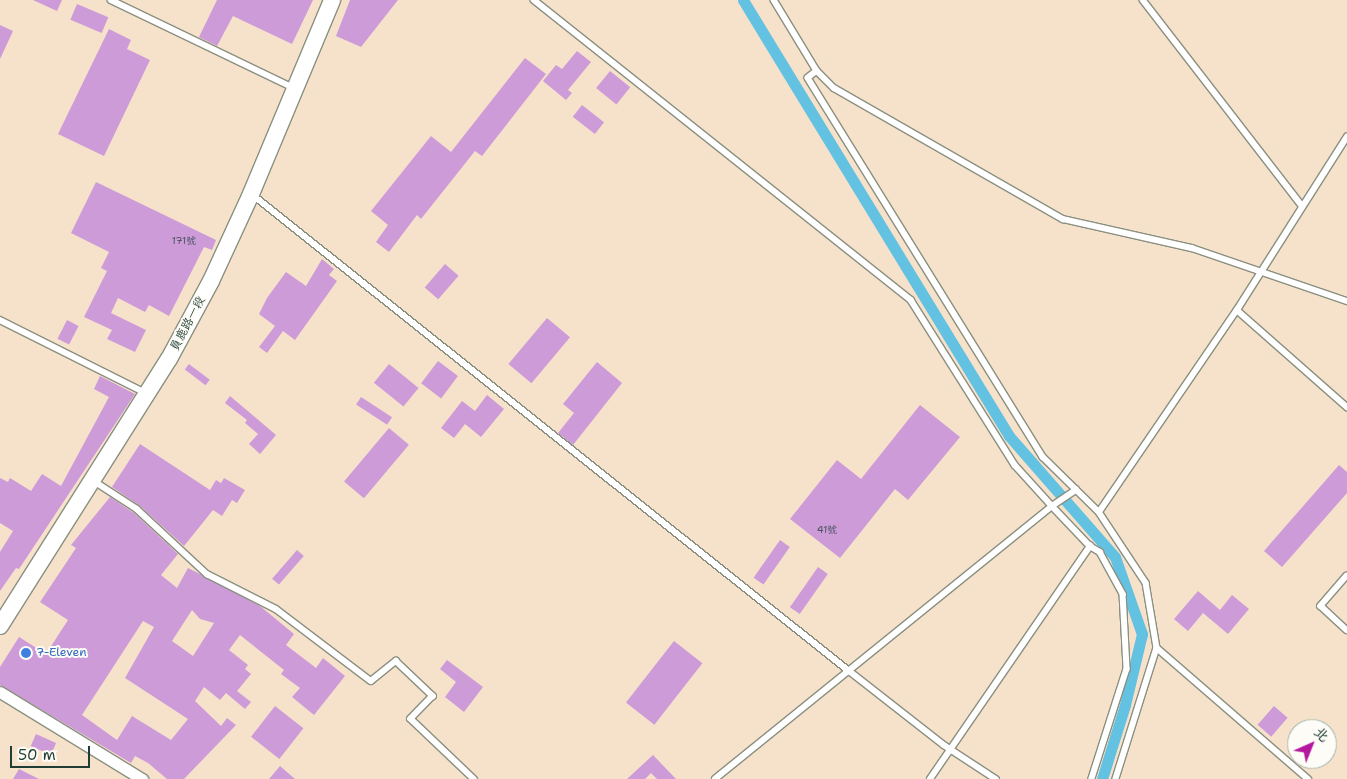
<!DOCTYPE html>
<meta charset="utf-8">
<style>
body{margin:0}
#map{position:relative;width:1347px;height:779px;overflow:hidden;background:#f6e2cb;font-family:"Shantell Sans","LXGW WenKai TC",sans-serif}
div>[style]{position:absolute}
.canal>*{height:11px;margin:-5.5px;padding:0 5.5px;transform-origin:5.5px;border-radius:5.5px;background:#63c1e1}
.building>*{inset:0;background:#cd9bd8;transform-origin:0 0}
.roads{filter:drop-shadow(1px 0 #8a9080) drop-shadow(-1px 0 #8a9080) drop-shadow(0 1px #8a9080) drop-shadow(0 -1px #8a9080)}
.lane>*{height:5.5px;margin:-2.75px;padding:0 2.75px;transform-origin:2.75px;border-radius:2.75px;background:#fff}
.street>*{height:11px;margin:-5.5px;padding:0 5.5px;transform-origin:5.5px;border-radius:5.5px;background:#fff}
.secondary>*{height:16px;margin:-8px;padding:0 8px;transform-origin:8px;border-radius:8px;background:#fff}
.dots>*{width:14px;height:14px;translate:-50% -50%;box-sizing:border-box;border:2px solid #fdfcf7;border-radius:50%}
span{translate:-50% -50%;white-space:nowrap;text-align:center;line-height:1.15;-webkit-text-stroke:4px #fdfcf7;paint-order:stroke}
.number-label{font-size:10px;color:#4a545d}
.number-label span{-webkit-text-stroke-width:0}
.street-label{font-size:12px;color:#1f3d34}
.shop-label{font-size:12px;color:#366cbe}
.left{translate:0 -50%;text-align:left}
.north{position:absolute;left:1287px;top:719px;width:50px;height:50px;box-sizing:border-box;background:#fdfcf7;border:1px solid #a4b0a9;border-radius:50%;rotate:44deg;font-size:14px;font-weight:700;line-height:20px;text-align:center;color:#1f3d34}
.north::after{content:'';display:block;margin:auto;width:18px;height:22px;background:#b5179e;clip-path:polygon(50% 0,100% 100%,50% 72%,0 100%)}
.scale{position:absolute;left:10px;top:746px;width:80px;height:22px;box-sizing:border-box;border:2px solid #1f3d34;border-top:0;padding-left:6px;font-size:15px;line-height:18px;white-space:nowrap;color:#1f3d34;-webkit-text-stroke:4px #fdfcf7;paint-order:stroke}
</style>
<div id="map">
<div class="canal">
<div style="left:743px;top:0;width:511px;rotate:58.61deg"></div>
<div style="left:1009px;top:436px;width:161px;rotate:48.8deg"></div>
<div style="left:1115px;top:557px;width:82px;rotate:70.7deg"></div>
<div style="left:1142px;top:634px;width:73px;rotate:103.5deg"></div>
<div style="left:1125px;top:705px;width:77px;rotate:107.3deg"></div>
</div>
<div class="building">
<div style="clip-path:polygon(33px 0,62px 0,57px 11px)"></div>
<div style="clip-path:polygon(217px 0,313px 0,292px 44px,233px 16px,217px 46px,199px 37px)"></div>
<div style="clip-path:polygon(350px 0,398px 0,361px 47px,336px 36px)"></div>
<div style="left:77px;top:4px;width:34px;height:17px;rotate:23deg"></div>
<div style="clip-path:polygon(0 25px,13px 31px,0 59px)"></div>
<div style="clip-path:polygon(109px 29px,131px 40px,127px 49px,150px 60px,104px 156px,58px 134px)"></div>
<div style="clip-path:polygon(577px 51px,591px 62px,568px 90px,572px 93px,566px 100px,543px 81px,556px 65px,562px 69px)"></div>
<div style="clip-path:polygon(525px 58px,546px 74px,482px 156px,475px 151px,421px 219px,417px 215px,389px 252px,376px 242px,388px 225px,371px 211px,431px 136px,451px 152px)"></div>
<div style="left:610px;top:71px;width:26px;height:22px;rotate:39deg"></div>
<div style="left:582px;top:105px;width:28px;height:15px;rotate:38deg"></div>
<div style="clip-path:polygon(96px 182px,216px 240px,212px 250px,204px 247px,169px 316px,149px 305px,145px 312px,118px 298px,111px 313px,146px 330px,135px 352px,107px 339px,112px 330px,84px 317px,107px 271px,101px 268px,109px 252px,71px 233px)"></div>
<div style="clip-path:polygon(322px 259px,334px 269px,329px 275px,337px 281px,295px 340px,283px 331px,267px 353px,259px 347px,275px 326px,259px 314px,267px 298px,286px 272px,306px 286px)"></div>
<div style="left:445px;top:264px;width:18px;height:31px;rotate:41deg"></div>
<div style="left:547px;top:318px;width:30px;height:60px;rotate:40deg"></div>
<div style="left:67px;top:320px;width:13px;height:21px;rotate:27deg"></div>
<div style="left:438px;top:361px;width:25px;height:28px;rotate:37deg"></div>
<div style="clip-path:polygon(597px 362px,622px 383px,573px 445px,558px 433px,574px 413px,563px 404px)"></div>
<div style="left:189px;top:364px;width:26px;height:7px;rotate:37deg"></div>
<div style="left:389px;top:364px;width:38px;height:24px;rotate:39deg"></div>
<div style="clip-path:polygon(100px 376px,135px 394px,19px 569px,16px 568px,0 591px,0 552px,13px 531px,0 523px,0 478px,8px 482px,10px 478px,31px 491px,42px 474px,61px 486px,109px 397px,94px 389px)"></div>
<div style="clip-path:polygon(487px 395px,504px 409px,481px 437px,465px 424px,454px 438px,441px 428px,462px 401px,475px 411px)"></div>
<div style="clip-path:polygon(230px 396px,276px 435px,260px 454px,249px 444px,258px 434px,245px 423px,247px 420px,225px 403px)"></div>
<div style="left:361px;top:397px;width:37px;height:9px;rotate:33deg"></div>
<div style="clip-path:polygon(920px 405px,960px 437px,908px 500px,895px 489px,840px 558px,790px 519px,837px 460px,861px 479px)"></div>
<div style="left:389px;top:428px;width:26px;height:70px;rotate:40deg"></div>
<div style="clip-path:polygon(140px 444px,210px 490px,216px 480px,221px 483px,224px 478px,245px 490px,237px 503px,232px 500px,222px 516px,213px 510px,184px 546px,140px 506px,112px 487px)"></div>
<div style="clip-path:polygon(1339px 465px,1347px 472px,1347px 493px,1282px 567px,1264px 551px)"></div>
<div style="clip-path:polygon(evenodd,110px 497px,134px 513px,178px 554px,161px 575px,177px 588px,188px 568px,200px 574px,260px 606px,294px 634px,286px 645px,316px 668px,323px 658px,345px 676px,314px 715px,292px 697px,300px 688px,281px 674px,284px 670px,240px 635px,229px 650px,248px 665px,245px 669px,251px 674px,237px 691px,251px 702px,245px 709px,226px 693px,220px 700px,204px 687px,195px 701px,221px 726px,227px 718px,236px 725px,184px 779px,167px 779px,148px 763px,135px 756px,131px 763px,0 685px,0 667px,19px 637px,46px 654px,68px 620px,40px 602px,76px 548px,71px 545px,110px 497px,192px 610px,200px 619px,214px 623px,193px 656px,172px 641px,192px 610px,110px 497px,143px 621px,154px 627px,125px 678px,188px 719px,171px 740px,132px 716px,117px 740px,82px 715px,143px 621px)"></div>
<div style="left:780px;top:540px;width:12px;height:46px;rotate:35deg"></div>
<div style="left:297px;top:550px;width:9px;height:38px;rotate:41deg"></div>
<div style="left:818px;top:567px;width:12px;height:49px;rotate:35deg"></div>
<div style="clip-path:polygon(1198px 591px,1220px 610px,1232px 595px,1249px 609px,1228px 634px,1203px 613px,1188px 631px,1174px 619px)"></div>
<div style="left:674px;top:641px;width:36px;height:78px;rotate:38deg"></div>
<div style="clip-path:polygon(447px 660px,483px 687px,464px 712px,445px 697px,456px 682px,440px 669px)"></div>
<div style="left:275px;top:706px;width:36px;height:39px;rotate:38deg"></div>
<div style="left:1274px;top:706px;width:18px;height:25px;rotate:41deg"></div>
<div style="left:36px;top:734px;width:22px;height:13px;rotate:24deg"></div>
<div style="clip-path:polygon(653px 755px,676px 779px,657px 779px,651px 773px,645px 779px,627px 779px)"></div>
<div style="clip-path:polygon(280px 766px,295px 779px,269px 779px)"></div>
<div style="clip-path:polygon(19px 769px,39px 779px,13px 779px)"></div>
</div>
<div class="roads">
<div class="lane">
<div style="left:111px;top:0;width:203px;rotate:25.7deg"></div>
<div style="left:534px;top:0;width:482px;rotate:38.5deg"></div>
<div style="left:911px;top:300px;width:195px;rotate:57.8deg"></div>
<div style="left:1015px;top:465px;width:55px;rotate:47.9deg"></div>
<div style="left:1052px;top:506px;width:29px;rotate:-34deg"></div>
<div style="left:774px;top:0;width:83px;rotate:58.8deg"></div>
<div style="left:817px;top:71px;width:11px;rotate:142deg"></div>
<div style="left:808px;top:78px;width:446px;rotate:58.2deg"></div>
<div style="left:1043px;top:457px;width:78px;rotate:44.5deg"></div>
<div style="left:1099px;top:512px;width:85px;rotate:56.5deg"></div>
<div style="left:1146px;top:583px;width:66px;rotate:80.4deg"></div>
<div style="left:1157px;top:648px;width:137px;rotate:107.4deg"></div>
<div style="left:1143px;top:0;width:260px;rotate:52.3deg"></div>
<div style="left:817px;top:71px;width:24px;rotate:45deg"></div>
<div style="left:834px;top:88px;width:264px;rotate:29.8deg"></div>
<div style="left:1063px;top:219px;width:132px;rotate:12.7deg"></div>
<div style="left:1192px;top:248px;width:164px;rotate:18.9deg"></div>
<div style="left:253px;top:195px;width:761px;rotate:38.6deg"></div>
<div style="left:848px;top:670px;width:122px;rotate:38deg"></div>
<div style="left:944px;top:745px;width:62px;rotate:33.2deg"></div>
<div style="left:1237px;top:310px;width:147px;rotate:41.4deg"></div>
<div style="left:0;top:320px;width:163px;rotate:26.6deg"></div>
<div style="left:94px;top:481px;width:51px;rotate:33.1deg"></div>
<div style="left:137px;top:509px;width:96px;rotate:42.9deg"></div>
<div style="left:207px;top:574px;width:77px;rotate:26.9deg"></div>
<div style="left:276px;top:609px;width:119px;rotate:37.2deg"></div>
<div style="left:371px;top:681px;width:32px;rotate:-39deg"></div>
<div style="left:396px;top:661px;width:51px;rotate:43.4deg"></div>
<div style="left:433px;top:696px;width:32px;rotate:134deg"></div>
<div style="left:411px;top:719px;width:87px;rotate:43.6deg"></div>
<div style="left:1099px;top:512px;width:245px;rotate:-55.7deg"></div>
<div style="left:1237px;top:310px;width:205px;rotate:-57.6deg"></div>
<div style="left:1347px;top:576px;width:40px;rotate:131deg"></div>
<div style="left:1321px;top:606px;width:35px;rotate:43deg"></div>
<div style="left:1157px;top:648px;width:200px;rotate:40.9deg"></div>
<div style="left:715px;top:779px;width:434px;rotate:-39deg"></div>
<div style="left:1052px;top:506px;width:55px;rotate:46.5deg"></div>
<div style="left:1090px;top:546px;width:12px;rotate:31deg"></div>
<div style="left:1100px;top:552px;width:48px;rotate:61.3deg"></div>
<div style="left:1123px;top:594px;width:75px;rotate:86.9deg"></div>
<div style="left:1127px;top:669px;width:115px;rotate:107.7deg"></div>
<div style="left:930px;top:779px;width:283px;rotate:-55.5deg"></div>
</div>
<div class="street">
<div style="left:0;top:692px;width:167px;rotate:31.5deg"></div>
</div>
<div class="secondary">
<div style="left:0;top:626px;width:316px;rotate:-57.7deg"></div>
<div style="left:169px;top:359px;width:89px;rotate:-61.7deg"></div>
<div style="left:211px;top:281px;width:96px;rotate:-65.3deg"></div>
<div style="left:251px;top:194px;width:210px;rotate:-67.3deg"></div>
</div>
</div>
<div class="dots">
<div style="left:26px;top:653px;background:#3f7fe0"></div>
</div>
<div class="number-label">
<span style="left:184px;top:241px">171號</span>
<span style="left:827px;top:530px">41號</span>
</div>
<div class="street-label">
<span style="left:188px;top:324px;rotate:-62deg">員鹿路一段</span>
</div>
<div class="shop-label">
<span class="left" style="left:36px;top:653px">7-Eleven</span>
</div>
<div class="north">北</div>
<div class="scale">50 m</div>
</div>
